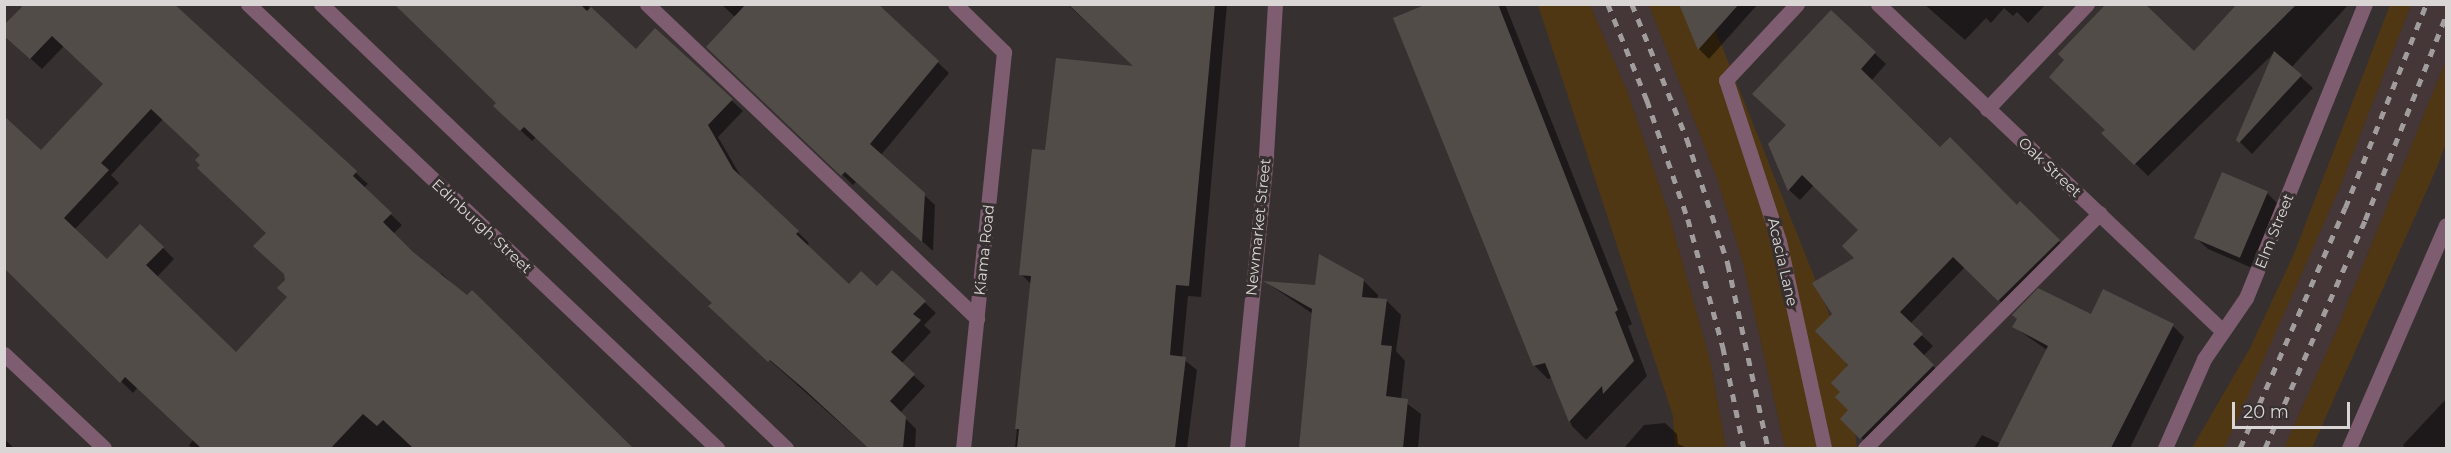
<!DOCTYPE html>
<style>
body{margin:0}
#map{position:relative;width:2451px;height:453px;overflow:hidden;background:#373031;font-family:Montserrat,sans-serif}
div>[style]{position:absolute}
.built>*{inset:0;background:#453738}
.green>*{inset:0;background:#503713}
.shadow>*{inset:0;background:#0007}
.building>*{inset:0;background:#524c49;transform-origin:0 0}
.service>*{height:15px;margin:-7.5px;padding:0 7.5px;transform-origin:7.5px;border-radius:7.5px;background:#7d5d6f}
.minor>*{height:15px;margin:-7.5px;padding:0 7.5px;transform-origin:7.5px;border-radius:7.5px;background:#7d5d6f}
.tertiary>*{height:15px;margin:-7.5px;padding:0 7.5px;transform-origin:7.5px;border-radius:7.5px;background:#7d5d6f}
.rail>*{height:4.5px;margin-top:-2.25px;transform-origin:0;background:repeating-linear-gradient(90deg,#a29d9d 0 8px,transparent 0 16px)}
span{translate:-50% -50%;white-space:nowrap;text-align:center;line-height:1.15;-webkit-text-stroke:6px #373031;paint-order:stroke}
.street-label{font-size:15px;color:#dad6d6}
.frame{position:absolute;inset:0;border:6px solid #dad6d6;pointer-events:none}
.scale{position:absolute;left:2232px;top:402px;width:118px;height:27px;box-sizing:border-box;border:3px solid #dad6d6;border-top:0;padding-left:8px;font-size:18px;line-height:21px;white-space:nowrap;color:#dad6d6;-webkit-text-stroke:4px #373031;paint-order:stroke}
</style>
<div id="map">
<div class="built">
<div style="clip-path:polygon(1590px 5px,1649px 5px,1717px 178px,1743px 263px,1785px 448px,1726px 448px,1710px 360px,1668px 211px,1627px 91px)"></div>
<div style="clip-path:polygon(2411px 5px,2446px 5px,2446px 60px,2338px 327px,2284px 448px,2224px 448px,2339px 189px)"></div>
</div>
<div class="green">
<div style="clip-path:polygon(1538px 5px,1590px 5px,1627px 91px,1668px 211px,1710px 360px,1726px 448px,1675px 448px,1673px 416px)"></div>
<div style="clip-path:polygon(1649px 5px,1703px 5px,1722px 46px,1845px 354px,1857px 448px,1785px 448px,1743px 263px,1717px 178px)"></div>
<div style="clip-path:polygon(2390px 5px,2411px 5px,2339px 189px,2242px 409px,2224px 448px,2192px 448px,2250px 348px,2293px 256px)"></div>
<div style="clip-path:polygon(2446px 60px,2446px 143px,2438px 165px,2312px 448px,2284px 448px,2338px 327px)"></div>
</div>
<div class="shadow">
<div style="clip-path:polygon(396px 4px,586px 4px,636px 51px,655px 30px,743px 111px,718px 137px,743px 180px,809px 243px,807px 246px,849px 286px,877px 288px,892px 272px,936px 313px,924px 325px,931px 332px,901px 364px,925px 386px,900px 413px,916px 429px,915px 448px,868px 448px,721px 317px,713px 303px,536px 137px,532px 141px,506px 117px,498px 103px)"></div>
<div style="clip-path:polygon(721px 4px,876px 4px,949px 73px,881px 155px,935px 205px,933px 251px,856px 182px,853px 185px,719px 58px,736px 18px)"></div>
<div style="clip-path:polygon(1067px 4px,1227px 4px,1201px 297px,1188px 296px,1182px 358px,1197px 370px,1187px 448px,1015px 448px,1032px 285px,1021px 274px,1136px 68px)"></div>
<div style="clip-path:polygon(1431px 4px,1505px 4px,1632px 324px,1628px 326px,1647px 376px,1586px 440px,1572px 426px,1552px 378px,1548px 379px,1534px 365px)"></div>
<div style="clip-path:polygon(1680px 4px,1758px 4px,1709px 59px,1699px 49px)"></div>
<div style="clip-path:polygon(1924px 4px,2046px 4px,2028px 23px,2017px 12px,2013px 16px,2004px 8px,1991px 23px,1986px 18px,1965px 40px)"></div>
<div style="clip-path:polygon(2239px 4px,2349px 4px,2291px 68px,2313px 88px,2252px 154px,2238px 140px,2275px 52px,2148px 176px,2116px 145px)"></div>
<div style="clip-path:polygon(1831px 12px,1886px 64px,1871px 81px,1940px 149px,2017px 207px,2020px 204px,2070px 252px,2010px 311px,1965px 267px,1910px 324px,1933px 346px,1923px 356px,1944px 377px,1872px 448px,1842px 419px,1850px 410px,1842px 392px,1850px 365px,1860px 230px,1814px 185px,1800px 200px,1789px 190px,1770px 145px,1788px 125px)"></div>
<div style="clip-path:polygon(evenodd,4px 34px,209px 39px,368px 184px,363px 188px,402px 225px,393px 234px,438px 277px,441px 273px,467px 297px,472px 292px,631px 448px,499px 448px,480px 430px,463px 448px,192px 448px,189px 445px,193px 440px,138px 387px,133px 393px,4px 267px,41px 153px,104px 84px,64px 46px,42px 69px,4px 34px,163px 119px,202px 155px,202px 165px,268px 233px,285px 275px,289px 298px,236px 355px,157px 277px,174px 259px,163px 248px,107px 261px,74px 230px,119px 183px,111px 175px,163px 119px)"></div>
<div style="clip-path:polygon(2267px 193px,2279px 205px,2252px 268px,2208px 249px,2196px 238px)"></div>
<div style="clip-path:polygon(1363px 280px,1378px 295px,1377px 300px,1387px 301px,1401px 315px,1396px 351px,1405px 361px,1401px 399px,1421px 414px,1418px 448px,1300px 448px,1313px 314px,1267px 283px,1317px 287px)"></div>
<div style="clip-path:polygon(2091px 316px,2173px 326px,2184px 337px,2130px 448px,1974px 448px,1982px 435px,2001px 444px,2047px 350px,2014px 327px)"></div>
<div style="clip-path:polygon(2446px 399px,2446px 448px,2405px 448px,2403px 445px)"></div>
<div style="clip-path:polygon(1665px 423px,1677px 434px,1678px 444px,1687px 448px,1624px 448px,1644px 425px)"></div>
<div style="clip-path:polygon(4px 439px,14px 448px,4px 448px)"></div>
</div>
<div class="building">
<div style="clip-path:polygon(evenodd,19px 4px,174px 4px,357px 171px,353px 176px,392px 213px,383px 222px,413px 252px,467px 295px,472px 290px,633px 448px,413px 448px,383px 420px,377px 426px,363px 414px,331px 448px,201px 448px,125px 377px,120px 383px,4px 268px,4px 116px,41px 150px,103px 84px,52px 36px,30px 59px,4px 36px,4px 25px,22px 7px,19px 4px,151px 109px,200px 155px,195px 160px,200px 165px,197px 168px,266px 233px,253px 246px,284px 274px,285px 280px,277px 288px,287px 297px,236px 352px,146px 265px,164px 247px,140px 224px,107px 259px,64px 218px,109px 170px,101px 163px,151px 109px)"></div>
<div style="clip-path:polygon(394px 4px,580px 4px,587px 11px,591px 7px,636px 49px,655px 28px,733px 99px,708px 125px,733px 169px,799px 231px,796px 234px,849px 284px,861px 271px,877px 286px,892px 270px,926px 301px,913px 314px,921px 320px,891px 352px,915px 374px,890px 401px,906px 417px,903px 448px,868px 448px,804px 389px,770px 360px,768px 362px,708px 306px,712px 303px,524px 127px,520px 131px,493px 106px,496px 103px)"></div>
<div style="clip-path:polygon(746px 4px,878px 4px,939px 61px,870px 144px,925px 193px,922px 242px,845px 172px,841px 176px,706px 47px)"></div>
<div style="clip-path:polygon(1068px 4px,1215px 4px,1189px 286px,1176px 285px,1170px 355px,1186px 357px,1175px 448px,1017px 448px,1019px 429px,1015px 429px,1031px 276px,1019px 275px,1026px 207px,1032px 149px,1045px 150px,1056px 58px,1133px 66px)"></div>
<div style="clip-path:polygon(1427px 4px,1498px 4px,1618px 310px,1615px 312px,1634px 361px,1603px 394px,1602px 386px,1569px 422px,1545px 363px,1533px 366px,1393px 18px)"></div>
<div style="clip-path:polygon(1679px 4px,1739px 4px,1698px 50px)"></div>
<div style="clip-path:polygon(2106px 4px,2145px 4px,2194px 51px,2237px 4px,2297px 4px,2134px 165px,2101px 133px,2105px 130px,2049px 77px,2064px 60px,2058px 54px)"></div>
<div style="clip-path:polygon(1831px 10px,1876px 52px,1861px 69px,1940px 147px,1950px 137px,2017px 205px,2020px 201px,2060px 240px,1998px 301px,1953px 257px,1900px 312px,1923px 334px,1913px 344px,1934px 365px,1860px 439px,1840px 419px,1848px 410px,1835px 397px,1840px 392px,1831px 383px,1848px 365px,1815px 331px,1832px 314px,1812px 283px,1854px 258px,1842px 246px,1858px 230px,1802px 175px,1788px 191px,1768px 144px,1786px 125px,1752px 94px)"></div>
<div style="clip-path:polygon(2274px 51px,2302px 75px,2239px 143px,2236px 140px)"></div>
<div style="left:2222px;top:172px;width:50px;height:72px;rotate:23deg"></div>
<div style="clip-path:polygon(1319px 254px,1364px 279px,1362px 297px,1387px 299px,1381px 345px,1392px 346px,1386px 396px,1408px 399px,1403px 448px,1299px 448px,1312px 309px,1263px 281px,1315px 285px)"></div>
<div style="clip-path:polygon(2038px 288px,2091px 314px,2103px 289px,2174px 324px,2111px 448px,1997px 448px,2048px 346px,2012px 327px,2017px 319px,2012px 315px)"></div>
</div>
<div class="service">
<div style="left:647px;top:4px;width:456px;rotate:43.6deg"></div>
<div style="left:1726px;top:80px;width:169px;rotate:71.8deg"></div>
<div style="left:1779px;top:241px;width:212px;rotate:77.7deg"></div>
<div style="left:1987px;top:109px;width:145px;rotate:-46.4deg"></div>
<div style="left:1865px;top:448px;width:332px;rotate:-45deg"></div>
</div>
<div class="minor">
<div style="left:248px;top:4px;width:646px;rotate:43.43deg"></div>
<div style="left:321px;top:4px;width:643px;rotate:43.68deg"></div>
<div style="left:955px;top:4px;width:69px;rotate:44.4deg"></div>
<div style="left:1004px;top:52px;width:398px;rotate:95.9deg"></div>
<div style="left:1878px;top:4px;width:474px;rotate:43.5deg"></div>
<div style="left:1726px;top:80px;width:104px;rotate:-46.9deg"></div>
<div style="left:4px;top:354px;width:137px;rotate:43.2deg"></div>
<div style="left:1237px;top:448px;width:294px;rotate:-84.3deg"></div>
<div style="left:1266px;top:155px;width:151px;rotate:-86.6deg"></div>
<div style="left:2165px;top:448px;width:97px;rotate:-66.3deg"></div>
<div style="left:2204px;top:359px;width:74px;rotate:-55.5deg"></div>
<div style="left:2246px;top:298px;width:317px;rotate:-68deg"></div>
</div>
<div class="tertiary">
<div style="left:2349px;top:448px;width:243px;rotate:-66.5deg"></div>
</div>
<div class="rail">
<div style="left:1608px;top:4px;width:104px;rotate:67.9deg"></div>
<div style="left:1647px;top:100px;width:126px;rotate:71deg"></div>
<div style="left:1688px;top:219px;width:133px;rotate:74.7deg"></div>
<div style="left:1723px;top:347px;width:103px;rotate:78.3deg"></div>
<div style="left:1632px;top:4px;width:146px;rotate:67.8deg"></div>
<div style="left:1687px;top:139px;width:132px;rotate:71.8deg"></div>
<div style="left:1728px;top:264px;width:188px;rotate:77.7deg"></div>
<div style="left:2240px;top:448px;width:262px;rotate:-66.4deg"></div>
<div style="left:2345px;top:208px;width:219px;rotate:-68.3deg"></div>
<div style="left:2265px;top:448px;width:249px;rotate:-66.3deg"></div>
<div style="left:2365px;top:220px;width:220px;rotate:-68.4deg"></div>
</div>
<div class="street-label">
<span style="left:2050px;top:167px;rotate:43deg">Oak Street</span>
<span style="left:482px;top:226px;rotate:43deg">Edinburgh Street</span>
<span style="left:1258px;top:227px;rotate:-84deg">Newmarket Street</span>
<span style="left:2274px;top:231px;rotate:-68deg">Elm Street</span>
<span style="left:984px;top:250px;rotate:-84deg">Kiama Road</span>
<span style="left:1783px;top:262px;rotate:77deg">Acacia Lane</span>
</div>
<div class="frame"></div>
<div class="scale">20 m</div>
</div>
